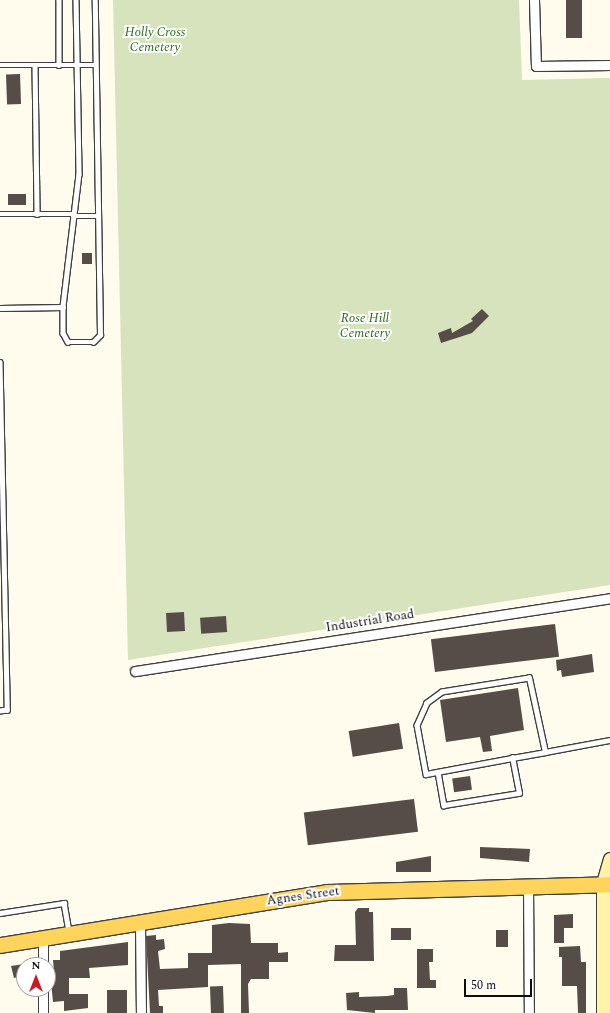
<!DOCTYPE html>
<style>
body{margin:0}
#map{position:relative;width:610px;height:1013px;overflow:hidden;background:#fffbed;font-family:Spectral,serif}
div>[style]{position:absolute}
.cemetery>*{inset:0;background:#d7e3bc}
.building>*{inset:0;background:#564d48;transform-origin:0 0}
.roads{filter:drop-shadow(1px 0 #404040) drop-shadow(-1px 0 #404040) drop-shadow(0 1px #404040) drop-shadow(0 -1px #404040)}
.lane>*{height:4.5px;margin:-2.25px;padding:0 2.25px;transform-origin:2.25px;border-radius:2.25px;background:#fff}
.street>*{height:9px;margin:-4.5px;padding:0 4.5px;transform-origin:4.5px;border-radius:4.5px;background:#fff}
.secondary>*{height:13px;margin:-6.5px;padding:0 6.5px;transform-origin:6.5px;border-radius:6.5px;background:#fff3a8}
.primary>*{height:15px;margin:-7.5px;padding:0 7.5px;transform-origin:7.5px;border-radius:7.5px;background:#ffd45d}
span{translate:-50% -50%;white-space:nowrap;text-align:center;line-height:1.15;-webkit-text-stroke:4px #fff;paint-order:stroke}
.park-label{font-size:13px;color:#2b6a18;font-style:italic}
.street-label{font-size:13px;color:#0d0d0d}
.north{position:absolute;left:16px;top:957px;width:40px;height:40px;box-sizing:border-box;background:#fff;border:1px solid #9e9e9e;border-radius:50%;rotate:0deg;font-size:11px;font-weight:700;line-height:16px;text-align:center;color:#0d0d0d}
.north::after{content:'';display:block;margin:auto;width:14px;height:18px;background:#c81925;clip-path:polygon(50% 0,100% 100%,50% 72%,0 100%)}
.scale{position:absolute;left:464px;top:979px;width:68px;height:18px;box-sizing:border-box;border:2px solid #0d0d0d;border-top:0;padding-left:5px;font-size:12px;line-height:14px;white-space:nowrap;color:#0d0d0d;-webkit-text-stroke:3px #fff;paint-order:stroke}
</style>
<div id="map">
<div class="cemetery">
<div style="clip-path:polygon(113px 0,519px 0,522px 80px,610px 78px,610px 585px,128px 660px)"></div>
</div>
<div class="building">
<div style="left:566px;top:0;width:16px;height:38px"></div>
<div style="left:20px;top:74px;width:30px;height:14px;rotate:88deg"></div>
<div style="left:8px;top:194px;width:18px;height:11px"></div>
<div style="left:82px;top:253px;width:10px;height:11px"></div>
<div style="clip-path:polygon(482px 309px,489px 316px,472px 333px,441px 343px,438px 333px,451px 328px,452px 333px,473px 321px,471px 319px)"></div>
<div style="left:184px;top:612px;width:19px;height:18px;rotate:87deg"></div>
<div style="left:226px;top:616px;width:16px;height:26px;rotate:86deg"></div>
<div style="left:555px;top:624px;width:33px;height:125px;rotate:83deg"></div>
<div style="clip-path:polygon(592px 654px,594px 672px,562px 677px,561px 670px,557px 671px,556px 660px)"></div>
<div style="clip-path:polygon(518px 688px,524px 730px,490px 736px,492px 751px,483px 752px,480px 737px,446px 742px,440px 700px)"></div>
<div style="left:399px;top:723px;width:26px;height:51px;rotate:81deg"></div>
<div style="left:470px;top:776px;width:14px;height:18px;rotate:82deg"></div>
<div style="left:414px;top:799px;width:33px;height:111px;rotate:83deg"></div>
<div style="clip-path:polygon(480px 847px,530px 849px,529px 862px,480px 858px)"></div>
<div style="clip-path:polygon(431px 856px,431px 872px,396px 872px,396px 862px)"></div>
<div style="clip-path:polygon(358px 908px,369px 908px,369px 912px,373px 912px,374px 961px,334px 961px,335px 945px,356px 945px,355px 912px)"></div>
<div style="clip-path:polygon(573px 914px,573px 928px,564px 928px,564px 943px,554px 943px,554px 915px)"></div>
<div style="clip-path:polygon(229px 923px,250px 924px,251px 943px,278px 943px,278px 953px,288px 952px,288px 962px,269px 962px,269px 979px,251px 979px,248px 984px,249px 1013px,241px 1013px,241px 964px,208px 965px,208px 987px,158px 990px,159px 1006px,163px 1006px,163px 1013px,150px 1013px,146px 936px,156px 935px,156px 940px,164px 939px,165px 949px,158px 951px,160px 969px,188px 968px,188px 953px,212px 953px,212px 925px)"></div>
<div style="left:391px;top:928px;width:20px;height:12px"></div>
<div style="left:496px;top:930px;width:12px;height:17px"></div>
<div style="clip-path:polygon(128px 942px,128px 965px,89px 968px,90px 978px,69px 978px,69px 994px,88px 994px,88px 1008px,64px 1011px,64px 1001px,53px 1002px,50px 971px,54px 971px,53px 960px,60px 960px,60px 951px)"></div>
<div style="clip-path:polygon(580px 946px,581px 962px,586px 962px,586px 1013px,578px 1013px,577px 986px,562px 986px,562px 957px,559px 957px,559px 947px)"></div>
<div style="clip-path:polygon(417px 949px,433px 949px,433px 962px,429px 962px,430px 980px,436px 980px,436px 988px,417px 988px)"></div>
<div style="clip-path:polygon(24px 964px,24px 975px,14px 978px,11px 966px)"></div>
<div style="left:223px;top:986px;width:27px;height:13px;rotate:88deg"></div>
<div style="clip-path:polygon(394px 988px,407px 988px,408px 1010px,375px 1010px,375px 1013px,347px 1010px,346px 993px,359px 992px,359px 997px,387px 996px,394px 995px)"></div>
<div style="left:107px;top:990px;width:20px;height:23px"></div>
</div>
<div class="roads">
<div class="lane">
<div style="left:59px;top:0;width:65px;rotate:90deg"></div>
<div style="left:76px;top:0;width:174px;rotate:89deg"></div>
<div style="left:79px;top:174px;width:134px;rotate:96.9deg"></div>
<div style="left:63px;top:307px;width:26px;rotate:90deg"></div>
<div style="left:63px;top:333px;width:10px;rotate:61deg"></div>
<div style="left:68px;top:342px;width:25px"></div>
<div style="left:93px;top:342px;width:10px;rotate:-45deg"></div>
<div style="left:100px;top:335px;width:335px;rotate:-90.9deg"></div>
<div style="left:0;top:65px;width:96px"></div>
<div style="left:35px;top:65px;width:149px;rotate:89.2deg"></div>
<div style="left:0;top:214px;width:73px"></div>
<div style="left:73px;top:216px;width:25px"></div>
<div style="left:0;top:308px;width:63px;rotate:-0.9deg"></div>
<div style="left:0;top:362px;width:348px;rotate:88.8deg"></div>
<div style="left:7px;top:710px;width:7px;rotate:172deg"></div>
<div style="left:545px;top:752px;width:76px;rotate:-102.2deg"></div>
<div style="left:529px;top:678px;width:88px;rotate:170.9deg"></div>
<div style="left:442px;top:692px;width:19px;rotate:144deg"></div>
<div style="left:427px;top:703px;width:24px;rotate:114deg"></div>
<div style="left:417px;top:725px;width:50px;rotate:79.6deg"></div>
<div style="left:426px;top:774px;width:87px;rotate:-10.5deg"></div>
<div style="left:512px;top:758px;width:34px;rotate:-10deg"></div>
<div style="left:545px;top:752px;width:66px;rotate:-10.5deg"></div>
<div style="left:438px;top:772px;width:34px;rotate:80deg"></div>
<div style="left:444px;top:805px;width:76px;rotate:-9.1deg"></div>
<div style="left:519px;top:793px;width:36px;rotate:-101deg"></div>
<div style="left:0;top:913px;width:65px;rotate:-8.9deg"></div>
<div style="left:64px;top:903px;width:29px;rotate:80deg"></div>
</div>
<div class="street">
<div style="left:534px;top:0;width:66px;rotate:88.3deg"></div>
<div style="left:536px;top:66px;width:74px;rotate:-0.8deg"></div>
<div style="left:135px;top:671px;width:481px;rotate:-8.7deg"></div>
<div style="left:528px;top:884px;width:129px;rotate:89.6deg"></div>
<div style="left:140px;top:922px;width:91px;rotate:89.4deg"></div>
<div style="left:43px;top:965px;width:26px;rotate:-90deg"></div>
<div style="left:43px;top:1013px;width:24px;rotate:-90deg"></div>
</div>
<div class="secondary">
<div style="left:603px;top:1013px;width:130px;rotate:-90deg"></div>
<div style="left:603px;top:883px;width:25px;rotate:-74deg"></div>
</div>
<div class="primary">
<div style="left:0;top:945px;width:331px;rotate:-9.2deg"></div>
<div style="left:327px;top:892px;width:283px;rotate:-1.6deg"></div>
</div>
</div>
<div class="park-label">
<span style="left:155px;top:40px">Holly Cross<br>Cemetery</span>
<span style="left:365px;top:326px">Rose Hill<br>Cemetery</span>
</div>
<div class="street-label">
<span style="left:370px;top:621px;rotate:-9deg">Industrial Road</span>
<span style="left:303px;top:896px;rotate:-8deg">Agnes Street</span>
</div>
<div class="north">N</div>
<div class="scale">50 m</div>
</div>
